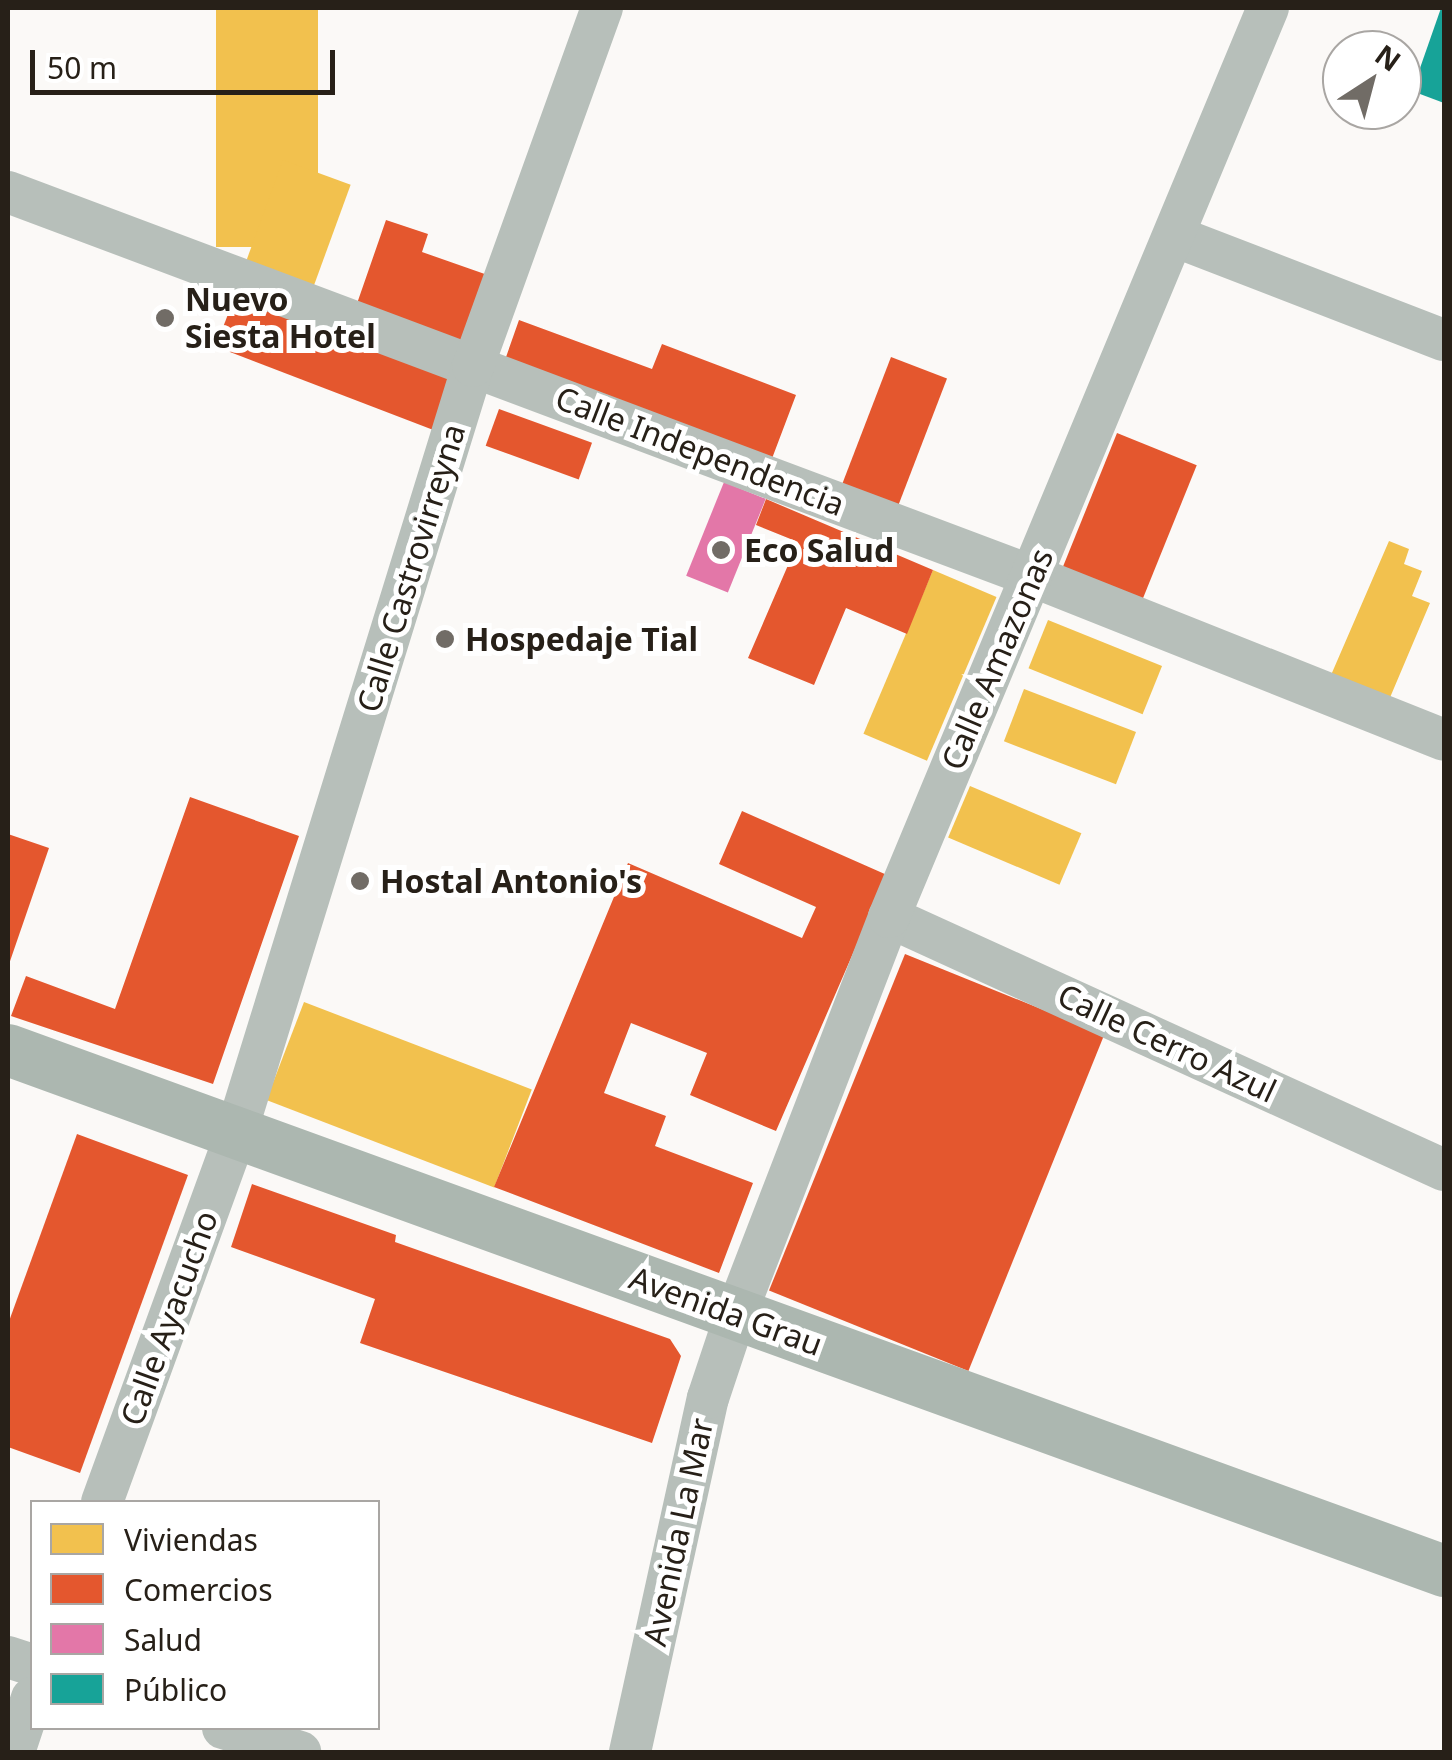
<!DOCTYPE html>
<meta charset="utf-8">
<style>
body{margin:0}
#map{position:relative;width:1452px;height:1760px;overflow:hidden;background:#fbf9f7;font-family:"Noto Sans",sans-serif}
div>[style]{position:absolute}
.homes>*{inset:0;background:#f2c14e;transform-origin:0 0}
.shops>*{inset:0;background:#e4572e;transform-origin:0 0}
.health>*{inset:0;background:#e377a8;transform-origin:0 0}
.public>*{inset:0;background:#17a398}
.minor>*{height:42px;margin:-21px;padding:0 21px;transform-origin:21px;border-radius:21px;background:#b7bfba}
.major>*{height:52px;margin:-26px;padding:0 26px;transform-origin:26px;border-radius:26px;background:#acb7b0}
.dots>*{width:28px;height:28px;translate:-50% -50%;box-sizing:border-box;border:5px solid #fff;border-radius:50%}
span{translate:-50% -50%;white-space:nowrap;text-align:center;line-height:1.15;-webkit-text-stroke:10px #fff;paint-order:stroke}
.poi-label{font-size:32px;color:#272018;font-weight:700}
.left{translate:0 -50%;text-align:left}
.street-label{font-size:32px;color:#272018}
.frame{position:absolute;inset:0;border:10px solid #272018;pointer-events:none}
.legend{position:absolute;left:30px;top:1500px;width:350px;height:230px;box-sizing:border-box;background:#fff;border:2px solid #a9a6a3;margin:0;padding:12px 18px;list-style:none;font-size:30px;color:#272018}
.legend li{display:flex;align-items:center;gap:20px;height:50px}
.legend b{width:50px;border:2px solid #a9a6a3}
.north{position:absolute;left:1322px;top:30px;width:100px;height:100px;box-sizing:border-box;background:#fff;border:2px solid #a9a6a3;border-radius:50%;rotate:36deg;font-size:28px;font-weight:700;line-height:40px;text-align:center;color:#272018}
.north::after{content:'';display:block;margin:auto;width:35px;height:45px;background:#716c66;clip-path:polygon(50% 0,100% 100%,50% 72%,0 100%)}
.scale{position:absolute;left:30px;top:50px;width:305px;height:45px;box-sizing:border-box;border:5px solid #272018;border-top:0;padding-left:12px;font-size:30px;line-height:35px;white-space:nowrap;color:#272018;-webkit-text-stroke:8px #fff;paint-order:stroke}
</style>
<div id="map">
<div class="homes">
<div style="left:216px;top:8px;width:102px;height:239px"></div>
<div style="left:283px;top:160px;width:72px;height:113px;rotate:20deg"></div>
<div style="clip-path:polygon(1389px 541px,1409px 549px,1404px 564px,1422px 571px,1412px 596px,1430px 603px,1386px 707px,1328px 682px)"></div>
<div style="left:933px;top:570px;width:69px;height:178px;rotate:23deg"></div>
<div style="left:1048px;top:620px;width:123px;height:52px;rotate:22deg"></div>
<div style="left:1024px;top:689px;width:120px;height:56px;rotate:21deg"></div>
<div style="left:970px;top:786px;width:121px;height:56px;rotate:23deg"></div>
<div style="left:304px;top:1002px;width:244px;height:105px;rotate:21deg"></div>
</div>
<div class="shops">
<div style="clip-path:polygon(386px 220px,428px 234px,422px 252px,499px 279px,474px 350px,353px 315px)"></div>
<div style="left:235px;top:296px;width:243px;height:54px;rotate:21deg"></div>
<div style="clip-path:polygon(519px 320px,652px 369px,662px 344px,796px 395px,765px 477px,499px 377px)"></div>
<div style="left:891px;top:357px;width:60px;height:145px;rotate:21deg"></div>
<div style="left:499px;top:409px;width:99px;height:39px;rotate:20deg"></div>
<div style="left:1117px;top:433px;width:86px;height:161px;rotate:22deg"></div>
<div style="clip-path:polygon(766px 499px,933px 570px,907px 634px,846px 608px,814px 685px,748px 658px,798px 542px,756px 525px)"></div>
<div style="clip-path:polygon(190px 797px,299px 836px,213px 1084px,11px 1016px,26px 976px,115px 1009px)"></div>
<div style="clip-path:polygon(742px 811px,887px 875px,776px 1131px,690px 1095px,707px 1053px,631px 1023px,604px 1093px,666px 1116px,655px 1146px,753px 1183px,719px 1273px,494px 1187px,628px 863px,802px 938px,816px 907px,719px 864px)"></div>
<div style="clip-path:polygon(8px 834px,49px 848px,8px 967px)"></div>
<div style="left:905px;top:954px;width:215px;height:363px;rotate:22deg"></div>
<div style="clip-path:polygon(77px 1134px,188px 1175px,80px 1473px,8px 1447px,8px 1324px)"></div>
<div style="clip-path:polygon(252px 1184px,396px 1235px,395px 1242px,670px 1339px,681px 1356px,652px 1443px,360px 1343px,375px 1299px,231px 1247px)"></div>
</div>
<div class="health">
<div style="left:724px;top:482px;width:45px;height:101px;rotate:22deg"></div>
</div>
<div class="public">
<div style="clip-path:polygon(1441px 8px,1444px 8px,1444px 103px,1412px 91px)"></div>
</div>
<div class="minor">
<div style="left:8px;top:192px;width:1094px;rotate:20.56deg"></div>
<div style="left:1032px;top:576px;width:443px;rotate:21.7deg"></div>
<div style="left:1174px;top:236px;width:289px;rotate:21.1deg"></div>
<div style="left:889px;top:917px;width:610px;rotate:24.51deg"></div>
<div style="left:102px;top:1502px;width:393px;rotate:-70deg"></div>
<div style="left:236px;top:1133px;width:803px;rotate:-72.83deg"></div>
<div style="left:473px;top:366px;width:381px;rotate:-70.2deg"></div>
<div style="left:8px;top:1657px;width:25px;rotate:18deg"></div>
<div style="left:223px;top:1728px;width:81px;rotate:17.3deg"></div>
<div style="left:14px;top:1752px;width:57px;rotate:-71.6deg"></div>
<div style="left:630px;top:1752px;width:362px;rotate:-77.6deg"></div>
<div style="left:708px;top:1398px;width:89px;rotate:-71.6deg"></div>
<div style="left:736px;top:1314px;width:425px;rotate:-68.9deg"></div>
<div style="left:889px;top:917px;width:985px;rotate:-67.37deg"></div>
</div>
<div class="major">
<div style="left:8px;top:1050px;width:1528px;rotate:19.94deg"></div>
</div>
<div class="dots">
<div style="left:165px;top:318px;background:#716c66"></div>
<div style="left:721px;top:550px;background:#716c66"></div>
<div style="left:445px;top:639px;background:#716c66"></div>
<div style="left:360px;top:881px;background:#716c66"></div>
</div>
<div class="poi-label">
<span class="left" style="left:185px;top:318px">Nuevo<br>Siesta Hotel</span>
<span class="left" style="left:744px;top:550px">Eco Salud</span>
<span class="left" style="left:465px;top:639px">Hospedaje Tial</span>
<span class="left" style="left:380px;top:881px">Hostal Antonio's</span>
</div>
<div class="street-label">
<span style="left:700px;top:451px;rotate:21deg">Calle Independencia</span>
<span style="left:411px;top:568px;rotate:-73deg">Calle Castrovirreyna</span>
<span style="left:997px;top:659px;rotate:-67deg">Calle Amazonas</span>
<span style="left:1167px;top:1043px;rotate:25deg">Calle Cerro Azul</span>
<span style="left:726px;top:1311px;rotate:20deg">Avenida Grau</span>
<span style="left:169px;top:1318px;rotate:-70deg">Calle Ayacucho</span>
<span style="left:678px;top:1532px;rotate:-78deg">Avenida La Mar</span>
</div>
<div class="frame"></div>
<ul class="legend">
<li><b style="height:28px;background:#f2c14e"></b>Viviendas</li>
<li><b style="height:28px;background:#e4572e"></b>Comercios</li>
<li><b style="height:28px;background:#e377a8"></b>Salud</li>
<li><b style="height:28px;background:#17a398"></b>Público</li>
</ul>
<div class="north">N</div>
<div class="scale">50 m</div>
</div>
